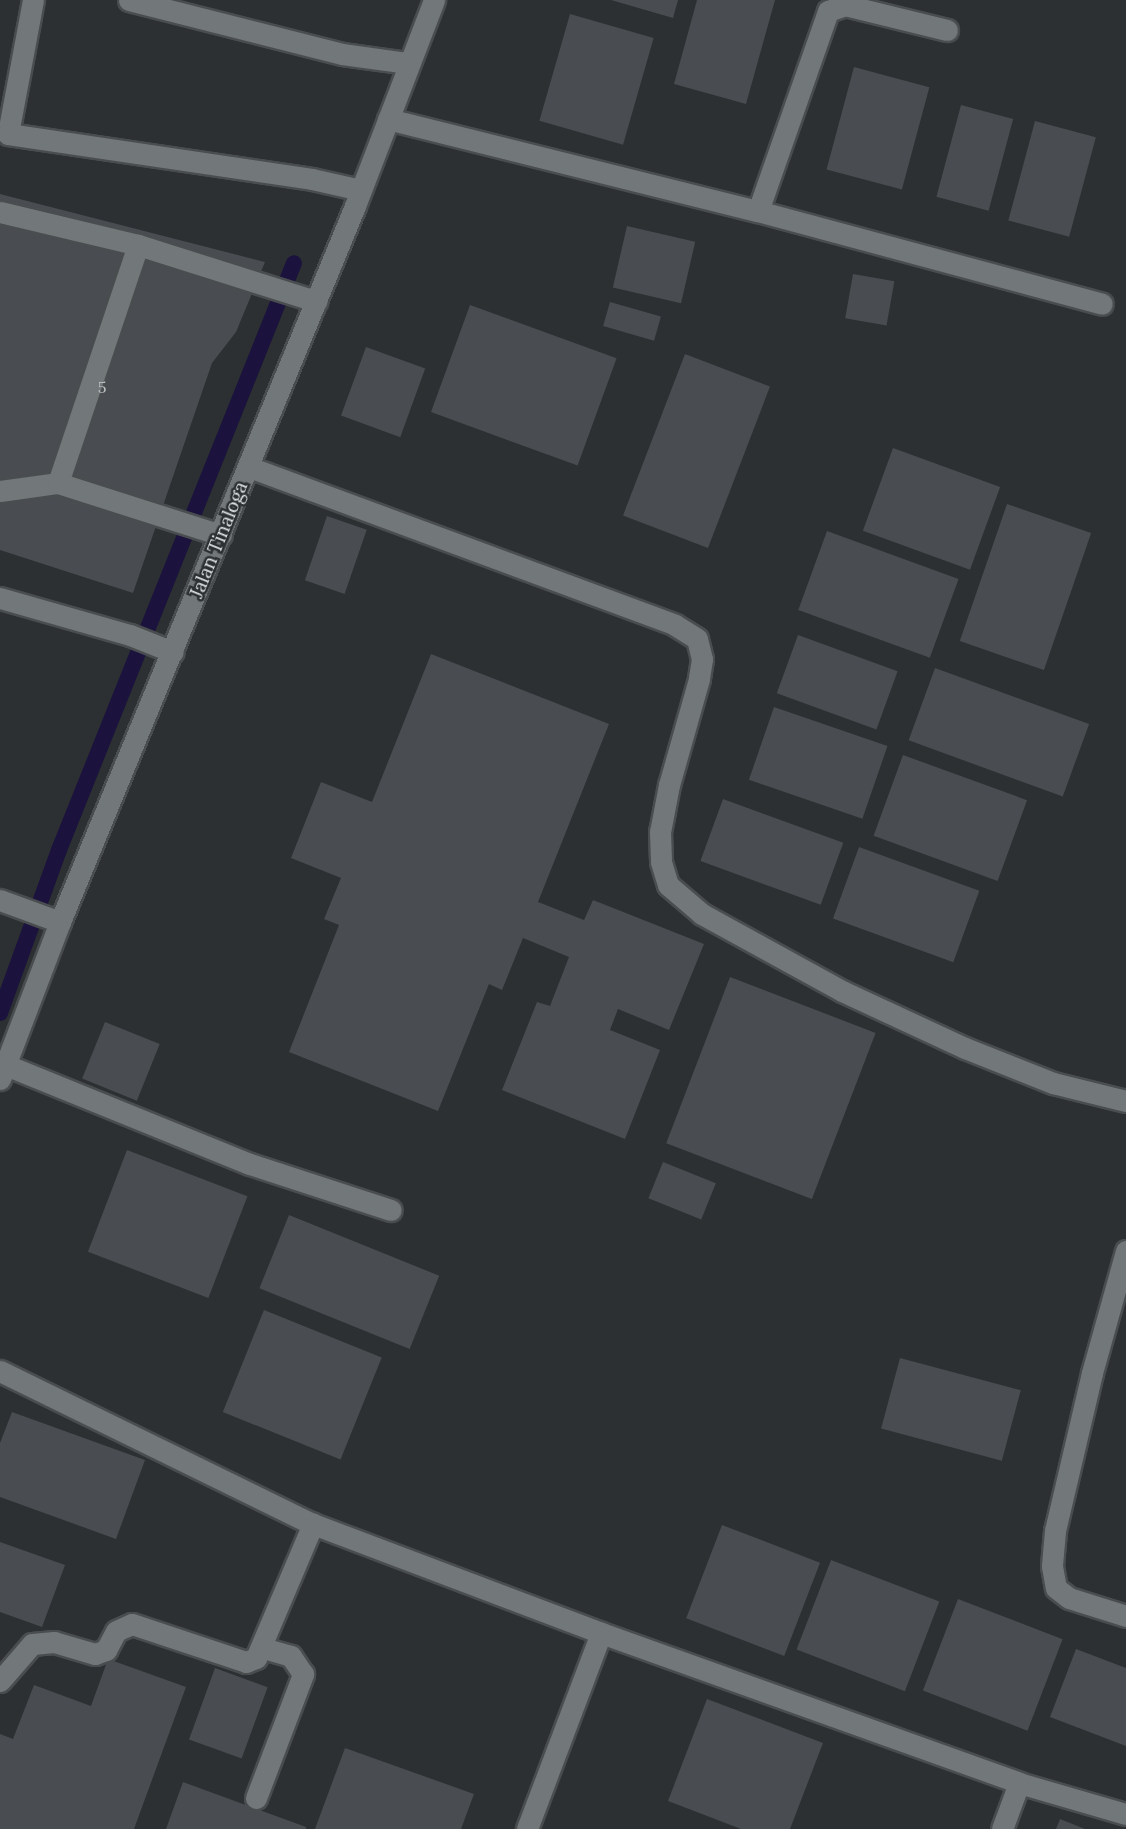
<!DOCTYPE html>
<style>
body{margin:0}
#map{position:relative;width:1126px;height:1829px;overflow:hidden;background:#2c3032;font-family:Lora,serif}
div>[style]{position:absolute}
.stream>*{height:16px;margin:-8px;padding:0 8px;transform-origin:8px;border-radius:8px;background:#1b123d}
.building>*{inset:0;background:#494c50;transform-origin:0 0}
.roads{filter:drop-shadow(2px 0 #4a4d4f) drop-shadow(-2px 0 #4a4d4f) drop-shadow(0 2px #4a4d4f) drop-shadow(0 -2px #4a4d4f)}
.lane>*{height:21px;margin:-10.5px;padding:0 10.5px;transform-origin:10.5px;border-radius:10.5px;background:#727779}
.street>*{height:21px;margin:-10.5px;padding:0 10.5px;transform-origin:10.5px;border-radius:10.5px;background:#727779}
.secondary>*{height:21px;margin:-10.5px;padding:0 10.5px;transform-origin:10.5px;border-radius:10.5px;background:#727779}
span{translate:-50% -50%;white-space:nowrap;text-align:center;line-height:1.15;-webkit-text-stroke:5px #2c3032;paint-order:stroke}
.number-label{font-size:16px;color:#bcbfc0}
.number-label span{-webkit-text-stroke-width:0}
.street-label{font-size:19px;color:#e2e5e6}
</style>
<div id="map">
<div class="stream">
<div style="left:0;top:1013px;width:173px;rotate:-70.1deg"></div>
<div style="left:59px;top:850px;width:632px;rotate:-68.18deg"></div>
</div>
<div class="building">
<div style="clip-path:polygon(611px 0,678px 0,673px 18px)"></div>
<div style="clip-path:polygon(697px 0,775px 0,746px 104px,674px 84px)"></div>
<div style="left:570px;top:14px;width:87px;height:111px;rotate:16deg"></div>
<div style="left:854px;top:67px;width:78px;height:106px;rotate:15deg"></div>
<div style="left:961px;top:105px;width:54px;height:95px;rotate:15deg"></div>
<div style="left:1035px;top:121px;width:63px;height:103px;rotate:15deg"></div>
<div style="clip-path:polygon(0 194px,265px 262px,236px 332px,212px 363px,133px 593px,0 550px)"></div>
<div style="left:627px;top:226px;width:70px;height:63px;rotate:13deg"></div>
<div style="left:853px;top:274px;width:42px;height:45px;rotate:10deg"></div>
<div style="left:610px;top:302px;width:53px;height:25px;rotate:16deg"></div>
<div style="left:470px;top:305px;width:156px;height:114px;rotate:20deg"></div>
<div style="left:366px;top:347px;width:63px;height:73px;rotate:20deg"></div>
<div style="left:685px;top:354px;width:91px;height:173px;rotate:21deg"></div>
<div style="left:893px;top:448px;width:114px;height:88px;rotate:20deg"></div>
<div style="left:1007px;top:504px;width:89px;height:145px;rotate:19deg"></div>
<div style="left:327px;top:516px;width:42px;height:68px;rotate:19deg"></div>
<div style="left:827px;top:531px;width:140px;height:84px;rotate:20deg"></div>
<div style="left:798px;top:635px;width:106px;height:62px;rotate:20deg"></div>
<div style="clip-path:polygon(431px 654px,609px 724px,538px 902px,584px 920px,593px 900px,704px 944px,669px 1030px,618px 1009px,610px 1030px,660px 1050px,625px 1139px,502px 1090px,537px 1002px,550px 1006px,569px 957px,523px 938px,502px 990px,489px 984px,438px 1111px,289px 1052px,339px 925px,324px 919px,341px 878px,291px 858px,321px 782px,372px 802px)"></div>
<div style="left:935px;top:668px;width:164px;height:77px;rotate:20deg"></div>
<div style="left:774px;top:707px;width:120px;height:77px;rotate:19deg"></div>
<div style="left:903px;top:755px;width:132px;height:86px;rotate:20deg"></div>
<div style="left:723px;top:799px;width:128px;height:66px;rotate:20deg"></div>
<div style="left:859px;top:847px;width:128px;height:76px;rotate:20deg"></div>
<div style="left:730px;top:977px;width:156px;height:178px;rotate:21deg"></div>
<div style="left:105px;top:1022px;width:59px;height:61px;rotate:22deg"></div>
<div style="left:127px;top:1150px;width:129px;height:109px;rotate:21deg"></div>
<div style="left:663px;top:1162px;width:57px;height:39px;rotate:22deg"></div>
<div style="left:289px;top:1215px;width:162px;height:79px;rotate:22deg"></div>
<div style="left:264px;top:1310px;width:127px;height:110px;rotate:22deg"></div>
<div style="left:900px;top:1358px;width:125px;height:73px;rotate:15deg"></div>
<div style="clip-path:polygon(12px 1412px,145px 1460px,116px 1539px,0 1497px,0 1443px)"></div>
<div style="left:722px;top:1525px;width:105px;height:100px;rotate:21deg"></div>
<div style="clip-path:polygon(0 1542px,65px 1565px,42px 1627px,0 1612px)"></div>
<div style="left:831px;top:1560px;width:116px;height:96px;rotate:21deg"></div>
<div style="left:958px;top:1599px;width:112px;height:98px;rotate:21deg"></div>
<div style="clip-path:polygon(1076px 1649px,1126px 1668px,1126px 1746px,1050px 1717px)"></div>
<div style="clip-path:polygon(108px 1659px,186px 1687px,134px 1829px,0 1829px,0 1734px,13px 1739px,34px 1685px,91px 1706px)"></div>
<div style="left:215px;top:1668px;width:56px;height:76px;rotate:20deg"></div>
<div style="clip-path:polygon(707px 1699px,823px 1743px,790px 1829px,741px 1829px,668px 1801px)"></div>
<div style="clip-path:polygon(345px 1748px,474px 1794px,461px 1829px,315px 1829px)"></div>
<div style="clip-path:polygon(183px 1782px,306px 1827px,306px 1829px,166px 1829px)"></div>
<div style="clip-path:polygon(1060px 1819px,1085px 1829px,1056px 1829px)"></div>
</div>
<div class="roads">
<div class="lane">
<div style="left:33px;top:0;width:136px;rotate:100.6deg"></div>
<div style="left:8px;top:134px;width:307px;rotate:8.4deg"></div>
<div style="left:312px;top:179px;width:50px;rotate:12.7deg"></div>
<div style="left:129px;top:0;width:220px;rotate:14.2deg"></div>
<div style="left:342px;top:54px;width:67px;rotate:7.8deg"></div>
<div style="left:0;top:212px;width:142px;rotate:13.4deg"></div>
<div style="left:138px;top:245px;width:251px;rotate:108.6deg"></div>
<div style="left:138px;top:245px;width:187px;rotate:17.5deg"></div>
<div style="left:0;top:491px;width:59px;rotate:-7.9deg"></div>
<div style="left:58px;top:483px;width:171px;rotate:17.7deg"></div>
<div style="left:0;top:598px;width:135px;rotate:15.9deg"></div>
<div style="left:130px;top:635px;width:46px;rotate:21.6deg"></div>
<div style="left:0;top:900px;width:64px;rotate:20.1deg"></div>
<div style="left:6px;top:1065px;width:263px;rotate:22.1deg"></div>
<div style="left:250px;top:1164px;width:148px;rotate:18.1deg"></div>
<div style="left:0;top:1681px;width:49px;rotate:-49.1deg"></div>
<div style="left:32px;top:1644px;width:22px;rotate:-5deg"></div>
<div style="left:54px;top:1642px;width:43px;rotate:16.3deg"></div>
<div style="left:95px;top:1654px;width:12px;rotate:-20deg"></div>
<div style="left:106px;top:1650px;width:21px;rotate:-62deg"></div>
<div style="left:116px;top:1631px;width:17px;rotate:-24deg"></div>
<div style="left:132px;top:1624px;width:120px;rotate:18.4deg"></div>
<div style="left:246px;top:1662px;width:11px;rotate:-22deg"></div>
<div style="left:256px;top:1658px;width:146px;rotate:-67deg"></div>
<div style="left:256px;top:1798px;width:133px;rotate:-69.2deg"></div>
<div style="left:303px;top:1674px;width:22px;rotate:-124deg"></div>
<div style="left:291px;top:1656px;width:29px;rotate:-164deg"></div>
</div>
<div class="street">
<div style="left:388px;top:119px;width:381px;rotate:14deg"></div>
<div style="left:758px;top:211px;width:356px;rotate:15.1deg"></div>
<div style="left:758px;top:211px;width:212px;rotate:-70.7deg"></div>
<div style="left:828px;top:11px;width:18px;rotate:-19deg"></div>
<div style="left:845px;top:5px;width:105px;rotate:13.8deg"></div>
<div style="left:249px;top:467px;width:454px;rotate:20.3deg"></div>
<div style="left:675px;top:625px;width:26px;rotate:32deg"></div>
<div style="left:697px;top:639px;width:21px;rotate:76deg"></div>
<div style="left:702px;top:659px;width:20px;rotate:99deg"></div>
<div style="left:699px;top:679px;width:110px;rotate:105.8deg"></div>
<div style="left:669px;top:785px;width:48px;rotate:100.8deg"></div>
<div style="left:660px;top:832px;width:30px;rotate:88deg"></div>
<div style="left:661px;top:862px;width:24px;rotate:73deg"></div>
<div style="left:668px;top:885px;width:45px;rotate:40.5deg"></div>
<div style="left:702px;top:914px;width:160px;rotate:28.8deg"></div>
<div style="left:842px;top:991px;width:136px;rotate:24.9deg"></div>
<div style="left:965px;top:1048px;width:95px;rotate:21.7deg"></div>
<div style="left:1053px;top:1083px;width:75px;rotate:13.9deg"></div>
<div style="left:1126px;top:1251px;width:127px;rotate:105.6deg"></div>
<div style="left:1092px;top:1373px;width:162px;rotate:103.2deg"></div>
<div style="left:1055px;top:1531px;width:35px;rotate:95deg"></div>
<div style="left:1052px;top:1566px;width:22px;rotate:80deg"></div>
<div style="left:1056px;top:1588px;width:16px;rotate:38deg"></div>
<div style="left:1069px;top:1598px;width:60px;rotate:17.5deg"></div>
<div style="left:0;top:1371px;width:348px;rotate:26.1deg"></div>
<div style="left:313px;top:1524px;width:308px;rotate:20.7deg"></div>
<div style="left:601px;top:1633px;width:210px;rotate:110.7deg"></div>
<div style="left:601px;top:1633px;width:444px;rotate:19.7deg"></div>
<div style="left:1019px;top:1783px;width:111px;rotate:16.2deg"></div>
<div style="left:1002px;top:1829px;width:49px;rotate:-69.7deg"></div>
</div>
<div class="secondary">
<div style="left:0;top:1079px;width:168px;rotate:-69.1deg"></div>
<div style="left:60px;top:922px;width:774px;rotate:-67.61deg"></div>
<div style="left:355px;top:206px;width:221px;rotate:-69deg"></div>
</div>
</div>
<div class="number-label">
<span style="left:102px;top:387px">5</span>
</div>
<div class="street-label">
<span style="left:219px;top:540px;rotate:-68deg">Jalan Tinaloga</span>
</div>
</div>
